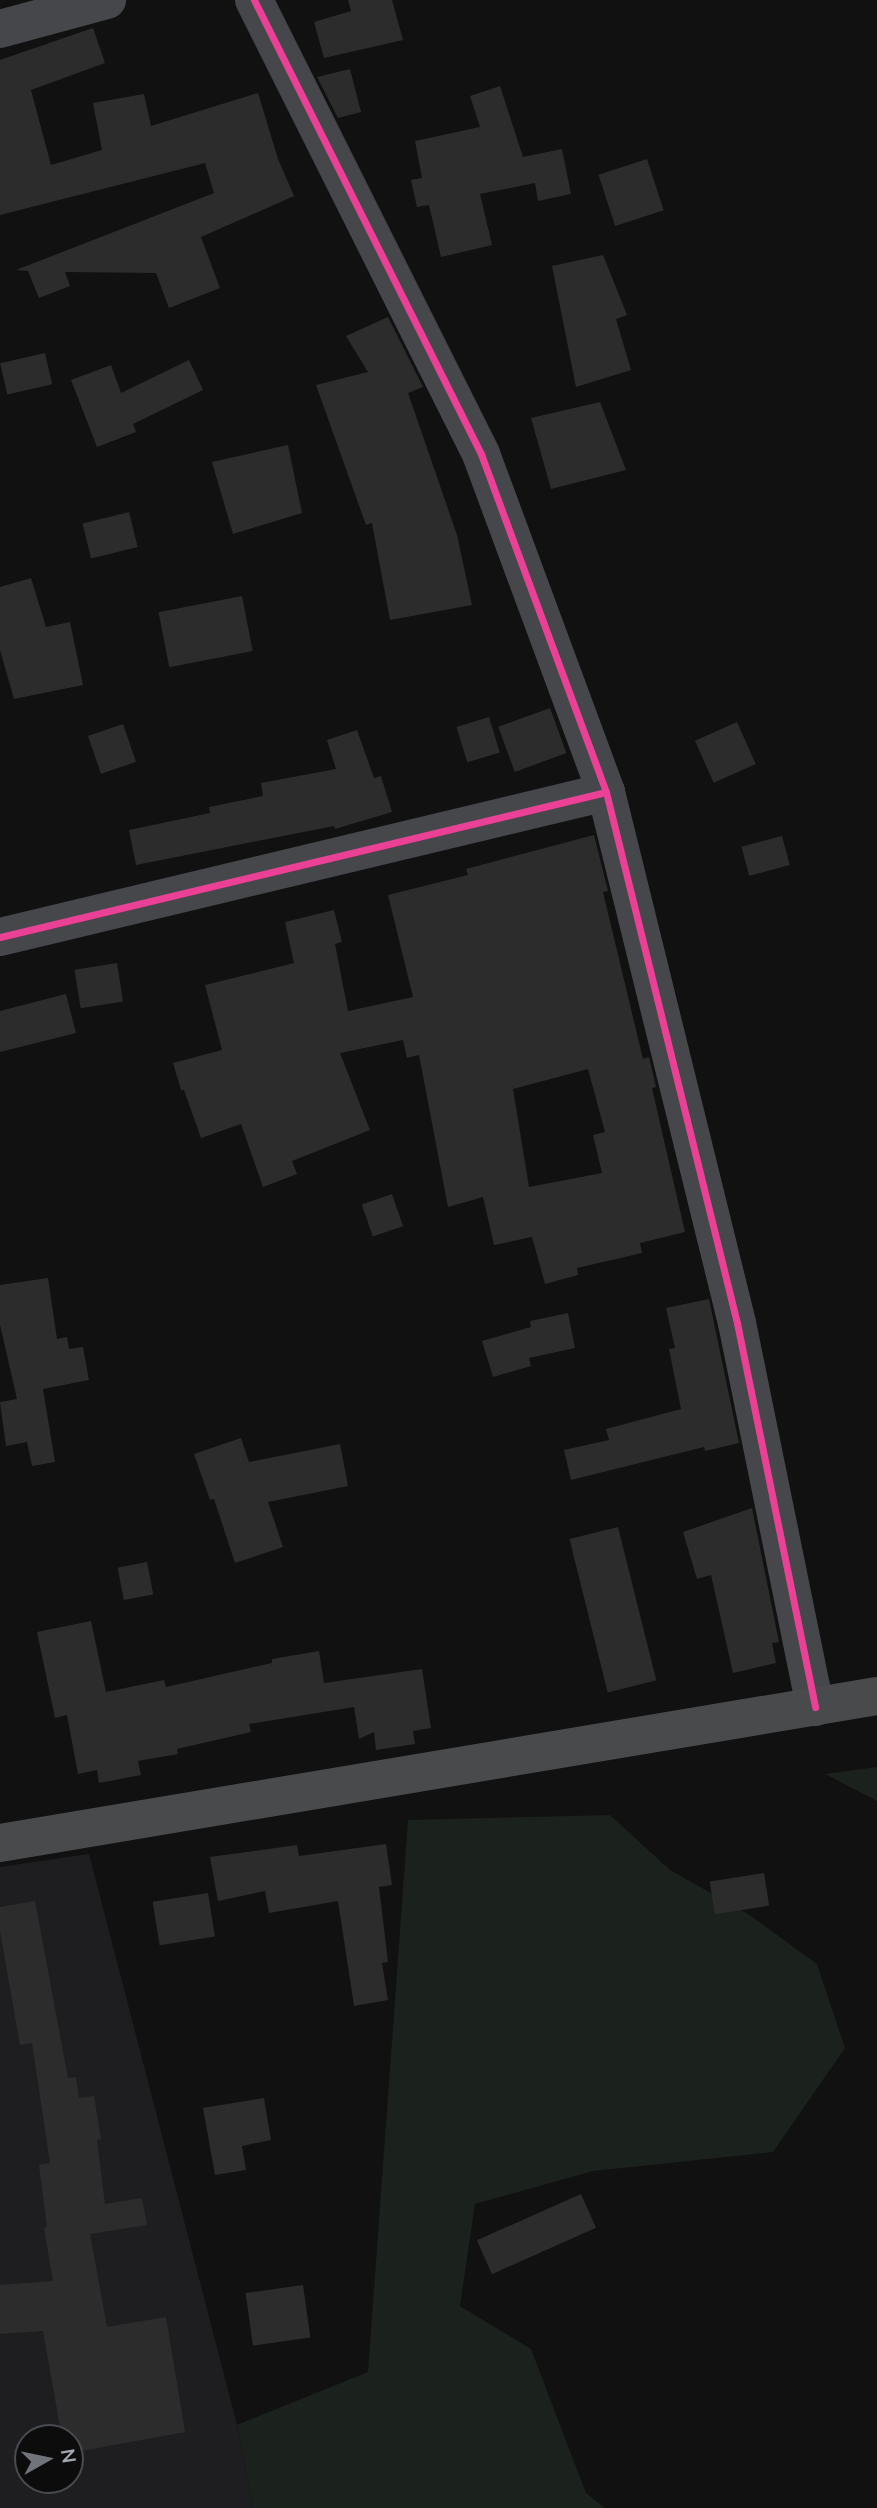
<!DOCTYPE html>
<style>
body{margin:0}
#map{position:relative;width:877px;height:2508px;overflow:hidden;background:#111112;font-family:"Nunito Sans",sans-serif}
div>[style]{position:absolute}
.built>*{inset:0;background:#1e1e20}
.green>*{inset:0;background:#1b211c}
.building>*{inset:0;background:#2c2c2d;transform-origin:0 0}
.minor>*{height:38px;margin:-19px;padding:0 19px;transform-origin:19px;border-radius:19px;background:#46474a}
.major>*{height:38px;margin:-19px;padding:0 19px;transform-origin:19px;border-radius:19px;background:#484a4c}
.cycleway>*{height:7px;margin:-3.5px;padding:0 3.5px;transform-origin:3.5px;border-radius:3.5px;background:#ea4096}
span{translate:-50% -50%;white-space:nowrap;text-align:center;line-height:1.15;-webkit-text-stroke:7px #0c0c0d;paint-order:stroke}
.north{position:absolute;left:14px;top:2424px;width:70px;height:70px;box-sizing:border-box;background:#0c0c0d;border:2px solid #484b4f;border-radius:50%;rotate:81deg;font-size:19px;font-weight:700;line-height:28px;text-align:center;color:#a3a9b2}
.north::after{content:'';display:block;margin:auto;width:24px;height:32px;background:#70747a;clip-path:polygon(50% 0,100% 100%,50% 72%,0 100%)}
</style>
<div id="map">
<div class="built">
<div style="clip-path:polygon(evenodd,89px 1854px,237px 2425px,253px 2508px,0 2508px,0 1867px,89px 1854px,28px 2438px,70px 2438px,70px 2480px,28px 2480px,28px 2438px)"></div>
</div>
<div class="green">
<div style="clip-path:polygon(877px 1767px,877px 1801px,825px 1774px)"></div>
<div style="clip-path:polygon(610px 1815px,670px 1870px,748px 1914px,817px 1964px,845px 2048px,773px 2152px,593px 2171px,475px 2204px,460px 2306px,531px 2349px,586px 2493px,605px 2508px,253px 2508px,237px 2425px,368px 2372px,408px 1820px)"></div>
</div>
<div class="building">
<div style="clip-path:polygon(348px 0,392px 0,403px 40px,324px 58px,314px 22px,351px 11px)"></div>
<div style="clip-path:polygon(93px 28px,105px 63px,31px 90px,51px 165px,102px 150px,93px 103px,144px 94px,151px 126px,258px 93px,278px 159px,294px 196px,201px 237px,220px 288px,169px 308px,156px 273px,65px 272px,70px 286px,39px 298px,28px 271px,16px 270px,214px 193px,205px 163px,0 215px,0 60px)"></div>
<div style="clip-path:polygon(350px 69px,361px 112px,338px 118px,317px 77px)"></div>
<div style="clip-path:polygon(500px 86px,523px 157px,562px 149px,571px 194px,538px 201px,535px 183px,480px 194px,492px 245px,441px 257px,429px 205px,417px 207px,411px 180px,422px 178px,415px 141px,480px 127px,470px 96px)"></div>
<div style="left:647px;top:159px;width:54px;height:51px;rotate:72deg"></div>
<div style="clip-path:polygon(603px 255px,627px 315px,616px 319px,631px 370px,576px 387px,552px 266px)"></div>
<div style="clip-path:polygon(388px 317px,423px 387px,408px 393px,457px 535px,472px 605px,390px 620px,372px 523px,366px 525px,316px 385px,368px 372px,346px 336px)"></div>
<div style="left:45px;top:353px;width:32px;height:46px;rotate:77deg"></div>
<div style="clip-path:polygon(189px 360px,203px 390px,133px 424px,136px 432px,97px 447px,71px 380px,111px 365px,121px 393px)"></div>
<div style="clip-path:polygon(600px 402px,626px 470px,551px 489px,531px 418px)"></div>
<div style="clip-path:polygon(288px 445px,302px 513px,233px 534px,212px 462px)"></div>
<div style="left:129px;top:512px;width:36px;height:48px;rotate:76deg"></div>
<div style="clip-path:polygon(31px 578px,46px 627px,70px 622px,83px 685px,14px 699px,0 650px,0 587px)"></div>
<div style="left:242px;top:596px;width:56px;height:85px;rotate:79deg"></div>
<div style="left:550px;top:708px;width:48px;height:55px;rotate:70deg"></div>
<div style="left:489px;top:717px;width:37px;height:34px;rotate:73deg"></div>
<div style="left:737px;top:722px;width:46px;height:46px;rotate:66deg"></div>
<div style="left:123px;top:724px;width:40px;height:37px;rotate:71deg"></div>
<div style="clip-path:polygon(357px 730px,374px 778px,381px 776px,392px 812px,335px 829px,334px 826px,136px 865px,129px 830px,210px 813px,209px 807px,263px 796px,261px 783px,336px 769px,327px 740px)"></div>
<div style="clip-path:polygon(evenodd,594px 835px,608px 891px,603px 892px,643px 1059px,649px 1057px,656px 1087px,652px 1088px,685px 1232px,640px 1243px,642px 1253px,577px 1268px,578px 1275px,545px 1284px,532px 1237px,494px 1245px,483px 1197px,448px 1207px,419px 1055px,407px 1058px,403px 1040px,340px 1053px,370px 1130px,292px 1161px,297px 1174px,263px 1187px,241px 1124px,201px 1138px,184px 1090px,181px 1090px,173px 1063px,222px 1050px,205px 985px,294px 963px,285px 922px,334px 910px,342px 942px,335px 944px,348px 1011px,413px 997px,388px 895px,468px 875px,466px 869px,594px 835px,588px 1069px,605px 1132px,593px 1135px,602px 1173px,529px 1187px,513px 1089px,588px 1069px)"></div>
<div style="left:782px;top:836px;width:30px;height:42px;rotate:75deg"></div>
<div style="left:117px;top:963px;width:39px;height:43px;rotate:81deg"></div>
<div style="clip-path:polygon(66px 994px,76px 1033px,0 1052px,0 1011px)"></div>
<div style="left:392px;top:1194px;width:34px;height:32px;rotate:71deg"></div>
<div style="clip-path:polygon(48px 1278px,57px 1339px,67px 1337px,69px 1349px,83px 1347px,89px 1380px,43px 1389px,55px 1462px,32px 1466px,27px 1442px,6px 1446px,0 1402px,17px 1399px,0 1325px,0 1285px)"></div>
<div style="clip-path:polygon(709px 1299px,739px 1443px,705px 1451px,704px 1447px,571px 1480px,564px 1450px,609px 1440px,606px 1429px,681px 1409px,669px 1349px,675px 1348px,666px 1308px)"></div>
<div style="clip-path:polygon(568px 1313px,575px 1348px,529px 1358px,531px 1366px,493px 1377px,482px 1341px,531px 1327px,530px 1321px)"></div>
<div style="clip-path:polygon(241px 1438px,249px 1462px,340px 1444px,348px 1486px,268px 1502px,283px 1547px,235px 1563px,214px 1499px,210px 1500px,194px 1454px)"></div>
<div style="clip-path:polygon(752px 1508px,779px 1642px,772px 1643px,776px 1663px,733px 1673px,711px 1575px,697px 1579px,683px 1532px)"></div>
<div style="left:618px;top:1527px;width:158px;height:50px;rotate:76deg"></div>
<div style="left:147px;top:1562px;width:33px;height:30px;rotate:79deg"></div>
<div style="clip-path:polygon(91px 1621px,106px 1692px,164px 1680px,166px 1687px,272px 1663px,272px 1659px,319px 1651px,324px 1683px,422px 1669px,431px 1728px,413px 1731px,415px 1744px,376px 1750px,374px 1732px,359px 1739px,354px 1707px,249px 1724px,251px 1732px,177px 1749px,178px 1754px,138px 1761px,141px 1775px,99px 1783px,97px 1770px,78px 1774px,67px 1715px,55px 1718px,37px 1632px)"></div>
<div style="clip-path:polygon(386px 1844px,392px 1885px,379px 1887px,388px 1962px,382px 1963px,388px 2000px,354px 2006px,338px 1901px,269px 1913px,265px 1891px,218px 1901px,210px 1857px,297px 1845px,299px 1856px)"></div>
<div style="left:764px;top:1873px;width:33px;height:55px;rotate:81deg"></div>
<div style="left:208px;top:1893px;width:44px;height:56px;rotate:81deg"></div>
<div style="clip-path:polygon(35px 1901px,68px 2078px,76px 2077px,79px 2098px,94px 2096px,101px 2139px,97px 2140px,105px 2204px,142px 2198px,147px 2225px,90px 2234px,107px 2327px,166px 2317px,185px 2432px,70px 2453px,70px 2438px,62px 2438px,43px 2331px,0 2334px,0 2285px,53px 2281px,44px 2228px,47px 2227px,39px 2165px,50px 2163px,32px 2043px,20px 2045px,0 1931px,0 1907px)"></div>
<div style="clip-path:polygon(264px 2098px,271px 2140px,242px 2146px,246px 2170px,215px 2175px,203px 2108px)"></div>
<div style="left:581px;top:2194px;width:37px;height:114px;rotate:66deg"></div>
<div style="left:303px;top:2285px;width:53px;height:58px;rotate:82deg"></div>
</div>
<div class="minor">
<div style="left:254px;top:0;width:508px;rotate:63.43deg"></div>
<div style="left:481px;top:454px;width:360px;rotate:69.7deg"></div>
<div style="left:606px;top:792px;width:547px;rotate:76.14deg"></div>
<div style="left:737px;top:1323px;width:392px;rotate:78.5deg"></div>
<div style="left:0;top:29px;width:111px;rotate:-15.2deg"></div>
<div style="left:0;top:937px;width:623px;rotate:-13.46deg"></div>
</div>
<div class="major">
<div style="left:0;top:1843px;width:889px;rotate:-9.52deg"></div>
</div>
<div class="cycleway">
<div style="left:254px;top:0;width:508px;rotate:63.43deg"></div>
<div style="left:481px;top:454px;width:360px;rotate:69.7deg"></div>
<div style="left:606px;top:792px;width:547px;rotate:76.14deg"></div>
<div style="left:737px;top:1323px;width:392px;rotate:78.5deg"></div>
<div style="left:0;top:937px;width:623px;rotate:-13.46deg"></div>
</div>
<div class="north">N</div>
</div>
